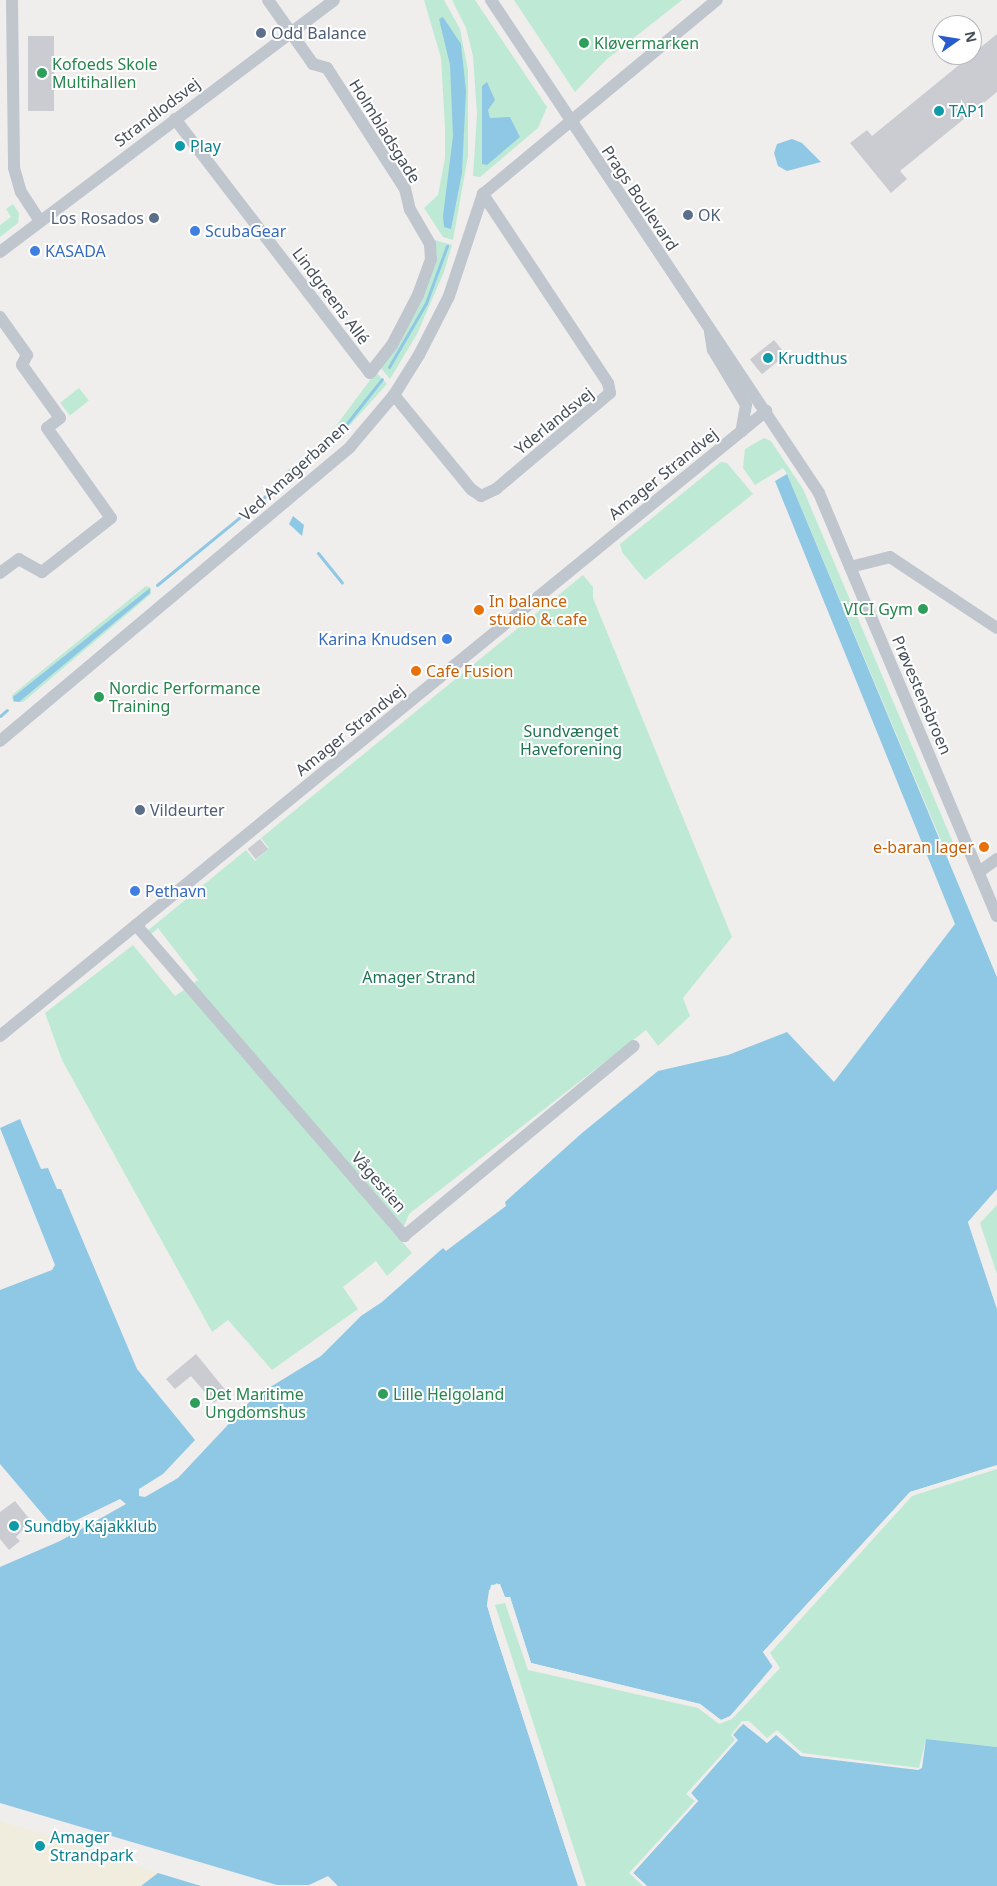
<!DOCTYPE html>
<meta charset="utf-8">
<style>
body{margin:0}
#map{position:relative;width:997px;height:1886px;overflow:hidden;background:#f0eded;font-family:"Noto Sans",sans-serif}
div>[style]{position:absolute}
.green>*{inset:0;background:#beead5;transform-origin:0 0}
.sand>*{inset:0;background:#f0edde}
.water>*{inset:0;background:#8fc8e4}
.pier>*{inset:0;background:#f0eded}
.stream>*{height:3px;margin:-1.5px;padding:0 1.5px;transform-origin:1.5px;border-radius:1.5px;background:#8fc8e4}
.building>*{inset:0;background:#caccd1;transform-origin:0 0}
.minor>*{height:12px;margin:-6px;padding:0 6px;transform-origin:6px;border-radius:6px;background:#bfc6ce}
.dots>*{width:14px;height:14px;translate:-50% -50%;box-sizing:border-box;border:2px solid #fff;border-radius:50%}
span{translate:-50% -50%;white-space:nowrap;text-align:center;line-height:1.15;-webkit-text-stroke:4px #fff;paint-order:stroke}
.service-label{font-size:16px;color:#4e5e75}
.left{translate:0 -50%;text-align:left}
.right{translate:-100% -50%;text-align:right}
.leisure-label{font-size:16px;color:#27864d}
.culture-label{font-size:16px;color:#0d838f}
.street-label{font-size:16px;color:#474e59}
.shop-label{font-size:16px;color:#366cbe}
.food-label{font-size:16px;color:#c56008}
.park-label{font-size:16px;color:#1e7453}
.north{position:absolute;left:932px;top:15px;width:50px;height:50px;box-sizing:border-box;background:#fff;border:1px solid #b5b8bd;border-radius:50%;rotate:77deg;font-size:14px;font-weight:700;line-height:20px;text-align:center;color:#474e59}
.north::after{content:'';display:block;margin:auto;width:18px;height:22px;background:#275ccf;clip-path:polygon(50% 0,100% 100%,50% 72%,0 100%)}
</style>
<div id="map">
<div class="green">
<div style="clip-path:polygon(424px 0,444px 0,460px 29px,468px 70px,468px 156px,453px 240px,443px 237px,424px 208px,438px 195px,445px 158px,445px 128px,441px 58px)"></div>
<div style="clip-path:polygon(452px 0,475px 0,547px 107px,538px 128px,480px 177px,473px 176px,477px 114px,473px 56px,466px 28px)"></div>
<div style="clip-path:polygon(514px 0,682px 0,606px 60px,575px 92px)"></div>
<div style="clip-path:polygon(13px 204px,19px 213px,18px 223px,0 237px,0 225px,11px 217px,6px 209px)"></div>
<div style="clip-path:polygon(435px 240px,452px 245px,444px 272px,417px 334px,390px 379px,380px 367px,437px 260px)"></div>
<div style="clip-path:polygon(376px 372px,387px 384px,351px 424px,289px 482px,283px 474px,327px 438px)"></div>
<div style="left:79px;top:388px;width:16px;height:24px;rotate:52deg"></div>
<div style="clip-path:polygon(764px 438px,771px 441px,803px 489px,957px 852px,948px 857px,787px 474px,783px 468px,755px 485px,743px 468px,745px 449px)"></div>
<div style="clip-path:polygon(721px 462px,727px 463px,753px 494px,645px 580px,622px 552px,620px 544px)"></div>
<div style="clip-path:polygon(583px 575px,593px 587px,593px 598px,732px 937px,683px 998px,690px 1016px,658px 1046px,646px 1030px,409px 1214px,399px 1238px,412px 1253px,387px 1276px,376px 1261px,343px 1287px,358px 1309px,272px 1370px,228px 1320px,212px 1332px,62px 1060px,45px 1013px,133px 945px,175px 996px,198px 980px,158px 928px,149px 936px,146px 932px,246px 850px,255px 861px,269px 848px,261px 838px)"></div>
<div style="clip-path:polygon(146px 586px,151px 588px,151px 594px,23px 702px,13px 702px,12px 695px)"></div>
<div style="clip-path:polygon(997px 1205px,997px 1274px,980px 1223px)"></div>
<div style="clip-path:polygon(997px 1469px,997px 1747px,926px 1739px,919px 1768px,803px 1754px,777px 1730px,767px 1738px,749px 1721px,742px 1721px,735px 1740px,686px 1794px,695px 1801px,629px 1873px,643px 1886px,586px 1886px,495px 1605px,505px 1603px,528px 1670px,698px 1708px,719px 1724px,732px 1719px,780px 1668px,770px 1653px,912px 1496px)"></div>
</div>
<div class="sand">
<div style="clip-path:polygon(0 1821px,54px 1837px,158px 1873px,141px 1886px,0 1886px)"></div>
</div>
<div class="water">
<div style="clip-path:polygon(443px 17px,461px 44px,466px 91px,462px 173px,451px 229px,444px 227px,443px 216px,453px 136px,450px 65px,439px 19px)"></div>
<div style="clip-path:polygon(487px 82px,495px 100px,488px 110px,490px 118px,510px 117px,520px 137px,487px 165px,482px 164px,482px 86px)"></div>
<div style="clip-path:polygon(792px 139px,802px 143px,821px 162px,787px 171px,778px 166px,774px 153px,777px 144px)"></div>
<div style="clip-path:polygon(787px 474px,997px 977px,997px 1189px,968px 1222px,997px 1309px,997px 1465px,910px 1492px,763px 1652px,773px 1666px,730px 1717px,721px 1720px,700px 1704px,531px 1663px,510px 1597px,505px 1597px,497px 1583px,489px 1590px,487px 1605px,494px 1629px,578px 1886px,338px 1886px,328px 1876px,309px 1885px,277px 1885px,0 1803px,0 1567px,60px 1541px,126px 1504px,120px 1499px,56px 1530px,0 1464px,0 1290px,52px 1270px,55px 1265px,0 1128px,20px 1119px,41px 1169px,48px 1168px,57px 1189px,61px 1189px,137px 1369px,195px 1440px,163px 1474px,139px 1489px,139px 1496px,145px 1497px,178px 1478px,254px 1397px,321px 1356px,361px 1316px,382px 1302px,443px 1248px,446px 1251px,506px 1206px,505px 1202px,582px 1133px,658px 1071px,728px 1055px,787px 1032px,834px 1082px,955px 924px,775px 481px)"></div>
<div style="clip-path:polygon(293px 516px,304px 525px,302px 536px,289px 524px)"></div>
<div style="clip-path:polygon(150px 588px,150px 593px,19px 702px,14px 701px,13px 697px)"></div>
<div style="clip-path:polygon(745px 1722px,767px 1743px,776px 1734px,801px 1756px,918px 1770px,922px 1768px,926px 1739px,997px 1747px,997px 1886px,647px 1886px,633px 1873px,698px 1801px,691px 1793px,737px 1740px,733px 1735px)"></div>
<div style="clip-path:polygon(158px 1873px,201px 1886px,141px 1886px)"></div>
</div>
<div class="pier">
<div style="clip-path:polygon(950px 856px,997px 970px,997px 977px,948px 857px)"></div>
<div style="clip-path:polygon(997px 1189px,971px 1222px,997px 1309px,968px 1222px)"></div>
<div style="clip-path:polygon(997px 1465px,911px 1494px,766px 1652px,775px 1668px,731px 1718px,722px 1723px,699px 1706px,529px 1666px,508px 1599px,503px 1598px,498px 1586px,493px 1587px,490px 1605px,578px 1886px,494px 1629px,487px 1605px,491px 1585px,500px 1584px,505px 1597px,510px 1597px,531px 1663px,700px 1704px,721px 1720px,730px 1716px,773px 1667px,763px 1652px,910px 1492px)"></div>
<div style="clip-path:polygon(742px 1721px,747px 1721px,767px 1739px,777px 1732px,802px 1753px,919px 1768px,801px 1756px,776px 1735px,767px 1743px,742px 1723px,733px 1735px,738px 1740px,691px 1793px,698px 1801px,633px 1873px,647px 1886px,643px 1886px,631px 1872px,695px 1801px,689px 1792px,735px 1740px,731px 1735px)"></div>
</div>
<div class="stream">
<div style="left:389px;top:367px;width:74px;rotate:-60deg"></div>
<div style="left:426px;top:303px;width:61px;rotate:-69.8deg"></div>
<div style="left:290px;top:476px;width:73px;rotate:-42.2deg"></div>
<div style="left:344px;top:427px;width:61px;rotate:-51.6deg"></div>
<div style="left:247px;top:512px;width:46px;rotate:-40.6deg"></div>
<div style="left:318px;top:553px;width:38px;rotate:51deg"></div>
<div style="left:157px;top:585px;width:106px;rotate:-39.3deg"></div>
<div style="left:0;top:716px;width:9px;rotate:-41deg"></div>
</div>
<div class="building">
<div style="clip-path:polygon(997px 34px,997px 92px,900px 171px,907px 179px,891px 193px,850px 143px,867px 130px,872px 136px)"></div>
<div style="left:28px;top:36px;width:26px;height:75px"></div>
<div style="left:774px;top:340px;width:19px;height:31px;rotate:51deg"></div>
<div style="left:260px;top:839px;width:13px;height:16px;rotate:51deg"></div>
<div style="clip-path:polygon(196px 1354px,227px 1392px,214px 1403px,191px 1376px,175px 1389px,166px 1379px)"></div>
<div style="clip-path:polygon(15px 1501px,31px 1521px,16px 1537px,20px 1541px,9px 1550px,0 1539px,0 1512px)"></div>
</div>
<div class="minor">
<div style="left:12px;top:0;width:168px;rotate:89.3deg"></div>
<div style="left:14px;top:168px;width:25px;rotate:74deg"></div>
<div style="left:21px;top:192px;width:35px;rotate:57deg"></div>
<div style="left:491px;top:0;width:592px;rotate:56.36deg"></div>
<div style="left:819px;top:493px;width:459px;rotate:67.2deg"></div>
<div style="left:175px;top:119px;width:320px;rotate:52.5deg"></div>
<div style="left:370px;top:373px;width:36px;rotate:-52deg"></div>
<div style="left:392px;top:345px;width:56px;rotate:-62.5deg"></div>
<div style="left:418px;top:295px;width:38px;rotate:-70deg"></div>
<div style="left:431px;top:259px;width:15px;rotate:-94deg"></div>
<div style="left:430px;top:244px;width:39px;rotate:-120deg"></div>
<div style="left:410px;top:210px;width:22px;rotate:-103deg"></div>
<div style="left:405px;top:189px;width:144px;rotate:-122.8deg"></div>
<div style="left:327px;top:68px;width:15px;rotate:-164deg"></div>
<div style="left:313px;top:64px;width:78px;rotate:-125.1deg"></div>
<div style="left:0;top:252px;width:418px;rotate:-37deg"></div>
<div style="left:0;top:317px;width:47px;rotate:54.6deg"></div>
<div style="left:27px;top:355px;width:11px;rotate:117deg"></div>
<div style="left:22px;top:365px;width:65px;rotate:54.4deg"></div>
<div style="left:60px;top:418px;width:16px;rotate:142deg"></div>
<div style="left:47px;top:428px;width:110px;rotate:54.6deg"></div>
<div style="left:111px;top:518px;width:88px;rotate:142deg"></div>
<div style="left:42px;top:572px;width:26px;rotate:-151deg"></div>
<div style="left:19px;top:559px;width:24px;rotate:144deg"></div>
<div style="left:710px;top:332px;width:18px;rotate:81deg"></div>
<div style="left:713px;top:350px;width:64px;rotate:59deg"></div>
<div style="left:746px;top:405px;width:27px;rotate:100deg"></div>
<div style="left:394px;top:395px;width:122px;rotate:50.7deg"></div>
<div style="left:471px;top:489px;width:12px;rotate:35deg"></div>
<div style="left:481px;top:496px;width:17px;rotate:-25deg"></div>
<div style="left:496px;top:489px;width:149px;rotate:-40.1deg"></div>
<div style="left:610px;top:393px;width:10px;rotate:-101deg"></div>
<div style="left:608px;top:383px;width:227px;rotate:-123.5deg"></div>
<div style="left:850px;top:567px;width:41px;rotate:-14deg"></div>
<div style="left:890px;top:557px;width:128px;rotate:33.6deg"></div>
<div style="left:0;top:741px;width:457px;rotate:-40deg"></div>
<div style="left:350px;top:447px;width:68px;rotate:-49.8deg"></div>
<div style="left:394px;top:395px;width:47px;rotate:-58deg"></div>
<div style="left:419px;top:355px;width:66px;rotate:-63deg"></div>
<div style="left:449px;top:296px;width:108px;rotate:-71.6deg"></div>
<div style="left:483px;top:194px;width:304px;rotate:-39.7deg"></div>
<div style="left:979px;top:872px;width:22px;rotate:-36deg"></div>
<div style="left:136px;top:925px;width:411px;rotate:49.2deg"></div>
<div style="left:404px;top:1236px;width:298px;rotate:-39.6deg"></div>
<div style="left:0;top:1036px;width:989px;rotate:-39.21deg"></div>
</div>
<div class="dots">
<div style="left:261px;top:33px;background:#5c6f8a"></div>
<div style="left:584px;top:43px;background:#2e9e5b"></div>
<div style="left:42px;top:73px;background:#2e9e5b"></div>
<div style="left:939px;top:111px;background:#0f9aa8"></div>
<div style="left:180px;top:146px;background:#0f9aa8"></div>
<div style="left:688px;top:215px;background:#5c6f8a"></div>
<div style="left:154px;top:218px;background:#5c6f8a"></div>
<div style="left:195px;top:231px;background:#3f7fe0"></div>
<div style="left:35px;top:251px;background:#3f7fe0"></div>
<div style="left:768px;top:358px;background:#0f9aa8"></div>
<div style="left:923px;top:609px;background:#2e9e5b"></div>
<div style="left:479px;top:610px;background:#e8710a"></div>
<div style="left:447px;top:639px;background:#3f7fe0"></div>
<div style="left:416px;top:671px;background:#e8710a"></div>
<div style="left:99px;top:697px;background:#2e9e5b"></div>
<div style="left:140px;top:810px;background:#5c6f8a"></div>
<div style="left:984px;top:847px;background:#e8710a"></div>
<div style="left:135px;top:891px;background:#3f7fe0"></div>
<div style="left:383px;top:1394px;background:#2e9e5b"></div>
<div style="left:195px;top:1403px;background:#2e9e5b"></div>
<div style="left:14px;top:1526px;background:#0f9aa8"></div>
<div style="left:40px;top:1846px;background:#0f9aa8"></div>
</div>
<div class="service-label">
<span class="left" style="left:271px;top:33px">Odd Balance</span>
<span class="left" style="left:698px;top:215px">OK</span>
<span class="right" style="left:144px;top:218px">Los Rosados</span>
<span class="left" style="left:150px;top:810px">Vildeurter</span>
</div>
<div class="leisure-label">
<span class="left" style="left:594px;top:43px">Kløvermarken</span>
<span class="left" style="left:52px;top:73px">Kofoeds Skole<br>Multihallen</span>
<span class="right" style="left:913px;top:609px">VICI Gym</span>
<span class="left" style="left:109px;top:697px">Nordic Performance<br>Training</span>
<span class="left" style="left:205px;top:1403px">Det Maritime<br>Ungdomshus</span>
<span class="left" style="left:393px;top:1394px">Lille Helgoland</span>
</div>
<div class="culture-label">
<span class="left" style="left:949px;top:111px">TAP1</span>
<span class="left" style="left:190px;top:146px">Play</span>
<span class="left" style="left:778px;top:358px">Krudthus</span>
<span class="left" style="left:24px;top:1526px">Sundby Kajakklub</span>
<span class="left" style="left:50px;top:1846px">Amager<br>Strandpark</span>
</div>
<div class="street-label">
<span style="left:157px;top:112px;rotate:-37deg">Strandlodsvej</span>
<span style="left:385px;top:131px;rotate:58deg">Holmbladsgade</span>
<span style="left:640px;top:198px;rotate:56deg">Prags Boulevard</span>
<span style="left:331px;top:296px;rotate:53deg">Lindgreens Allé</span>
<span style="left:554px;top:421px;rotate:-39deg">Yderlandsvej</span>
<span style="left:294px;top:471px;rotate:-42deg">Ved Amagerbanen</span>
<span style="left:663px;top:474px;rotate:-39deg">Amager Strandvej</span>
<span style="left:922px;top:695px;rotate:67deg">Prøvestensbroen</span>
<span style="left:350px;top:730px;rotate:-39deg">Amager Strandvej</span>
<span style="left:379px;top:1182px;rotate:49deg">Vågestien</span>
</div>
<div class="shop-label">
<span class="left" style="left:205px;top:231px">ScubaGear</span>
<span class="left" style="left:45px;top:251px">KASADA</span>
<span class="right" style="left:437px;top:639px">Karina Knudsen</span>
<span class="left" style="left:145px;top:891px">Pethavn</span>
</div>
<div class="food-label">
<span class="left" style="left:489px;top:610px">In balance<br>studio &amp; cafe</span>
<span class="left" style="left:426px;top:671px">Cafe Fusion</span>
<span class="right" style="left:974px;top:847px">e-baran lager</span>
</div>
<div class="park-label">
<span style="left:571px;top:740px">Sundvænget<br>Haveforening</span>
<span style="left:419px;top:977px">Amager Strand</span>
</div>
<div class="north">N</div>
</div>
